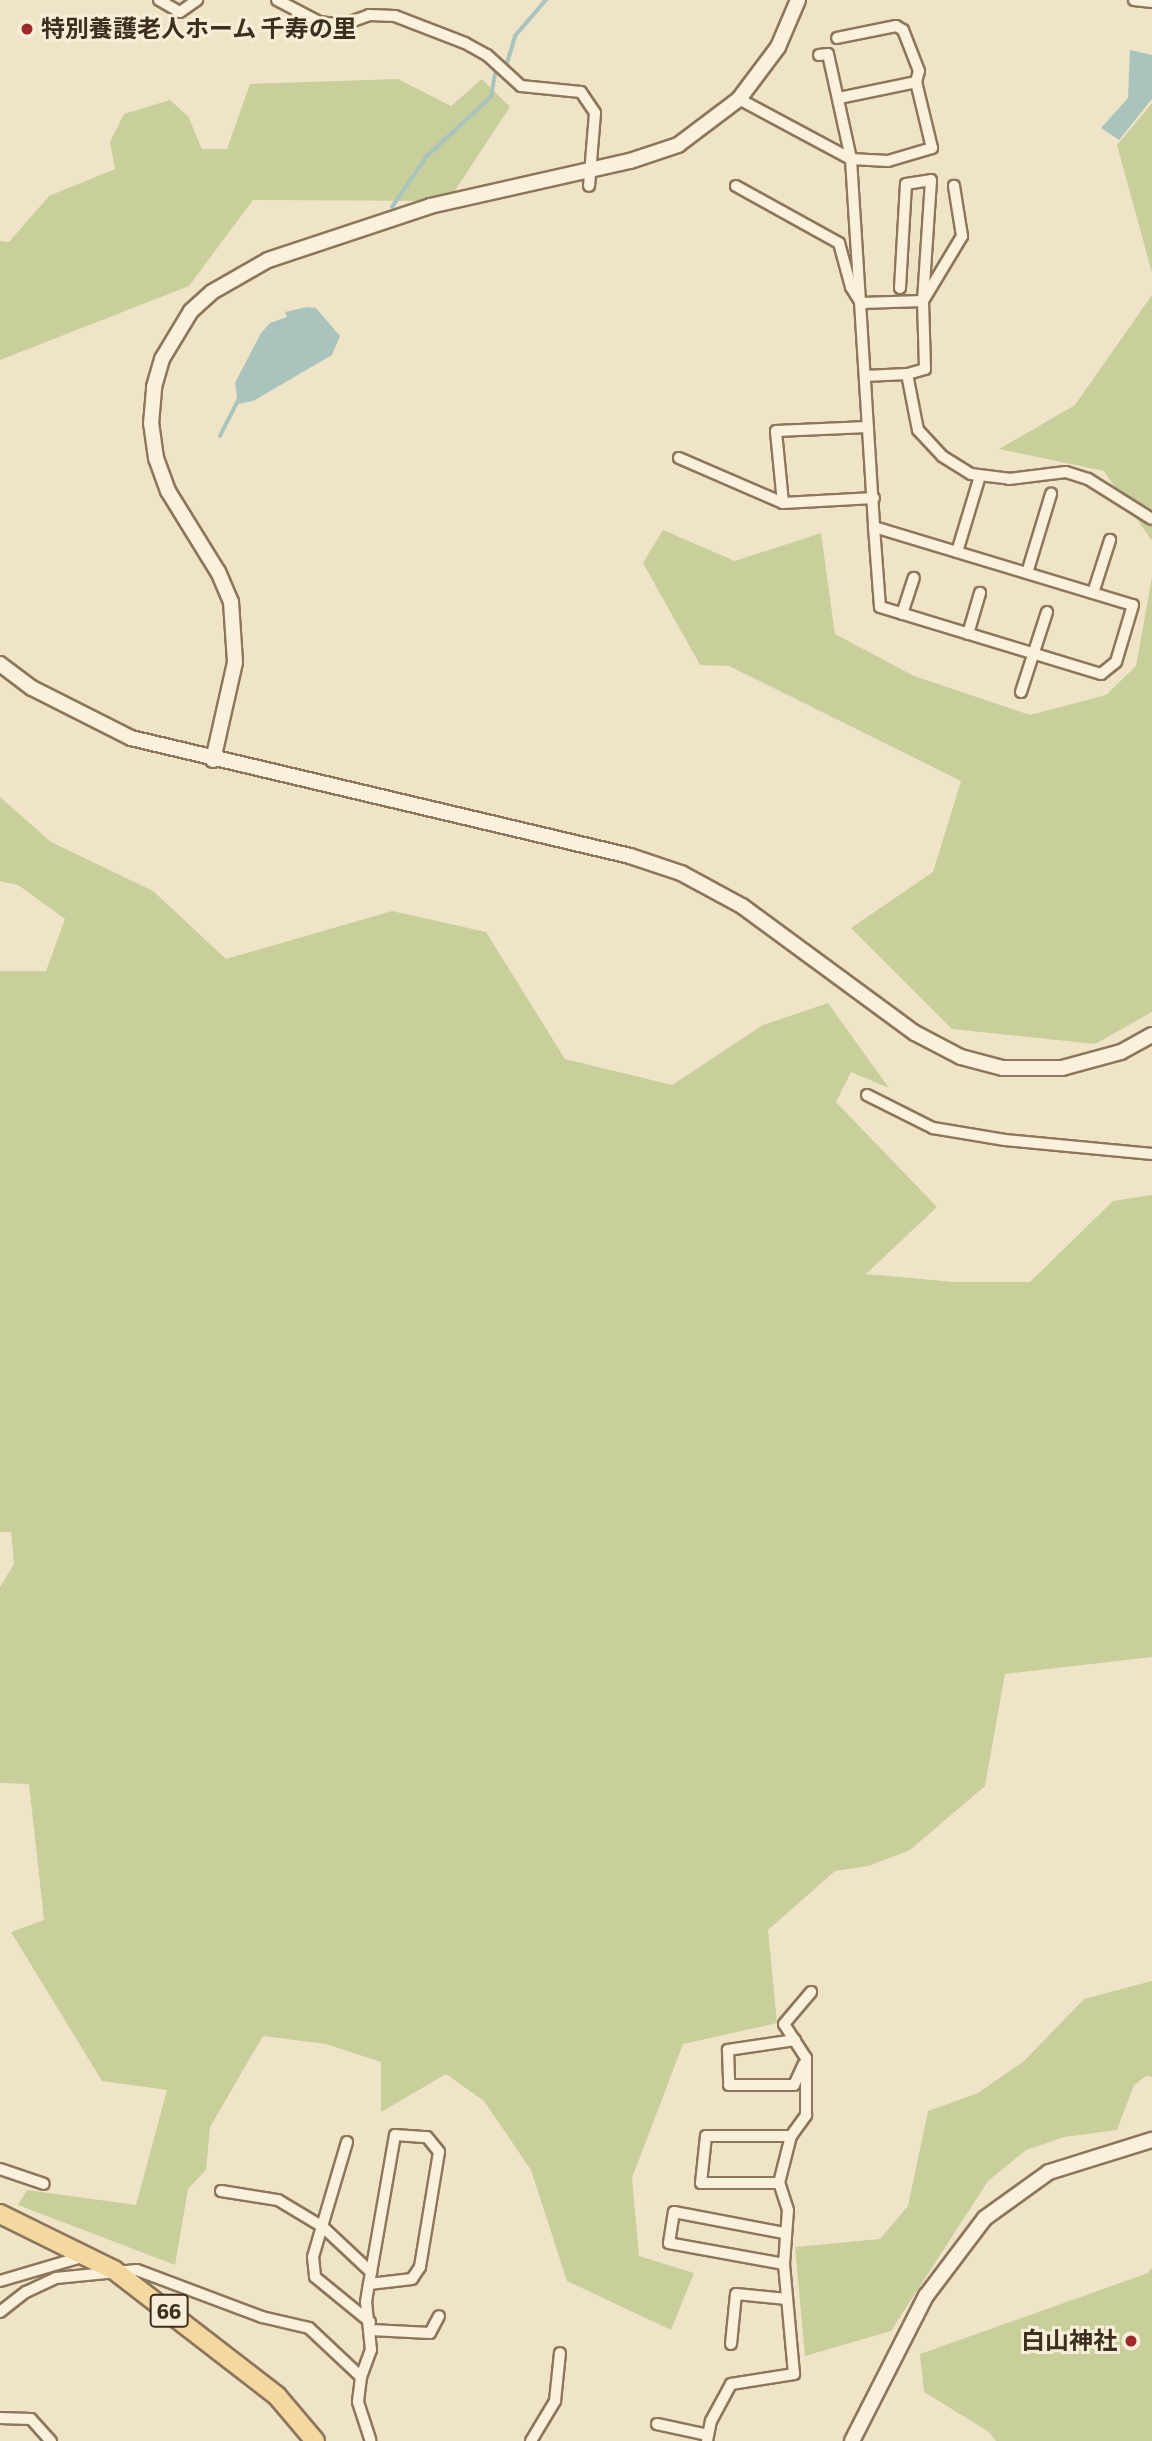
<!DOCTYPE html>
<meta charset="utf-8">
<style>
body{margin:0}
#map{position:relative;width:1152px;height:2441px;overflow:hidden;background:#f0e4c8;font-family:"Zilla Slab","Noto Sans JP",serif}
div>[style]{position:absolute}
.green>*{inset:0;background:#c9cf9b}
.water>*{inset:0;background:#a9c4bc}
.stream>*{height:3.5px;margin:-1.75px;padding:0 1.75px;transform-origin:1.75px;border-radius:1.75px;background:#a9c4bc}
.roads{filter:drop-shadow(2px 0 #8d765c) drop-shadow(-2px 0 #8d765c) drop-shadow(0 2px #8d765c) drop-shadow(0 -2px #8d765c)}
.minor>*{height:10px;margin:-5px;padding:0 5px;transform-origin:5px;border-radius:5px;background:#faf1dc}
.tertiary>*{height:14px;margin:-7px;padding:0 7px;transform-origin:7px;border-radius:7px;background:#faf1dc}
.primary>*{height:18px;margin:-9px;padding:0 9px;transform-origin:9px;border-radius:9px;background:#f3d9a0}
.dots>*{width:19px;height:19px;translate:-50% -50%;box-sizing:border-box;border:4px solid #f7eed8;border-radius:50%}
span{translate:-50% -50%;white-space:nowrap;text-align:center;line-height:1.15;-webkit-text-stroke:6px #f7eed8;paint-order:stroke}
.shield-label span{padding:2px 5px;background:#f7eed8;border:2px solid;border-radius:5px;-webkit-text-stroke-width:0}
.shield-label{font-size:23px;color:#3d2e20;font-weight:700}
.poi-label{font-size:24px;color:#3d2e20;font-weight:700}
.left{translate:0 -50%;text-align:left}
.right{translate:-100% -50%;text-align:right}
</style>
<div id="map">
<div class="green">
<div style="clip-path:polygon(398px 79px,451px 106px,482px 79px,510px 107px,448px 201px,253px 200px,189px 286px,0 360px,0 241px,9px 242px,49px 196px,115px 169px,110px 142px,124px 114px,170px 100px,188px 116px,202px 149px,227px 149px,250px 84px)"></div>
<div style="clip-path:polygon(1152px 103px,1152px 273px,1117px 145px)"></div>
<div style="clip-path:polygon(1152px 295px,1152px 541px,1104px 471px,999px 449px,1075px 405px)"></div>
<div style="clip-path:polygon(663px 530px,735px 561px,821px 533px,835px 634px,914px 676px,1030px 715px,1106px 695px,1136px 666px,1152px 577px,1152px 1012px,1095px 1044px,952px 1029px,851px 928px,933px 872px,961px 781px,729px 666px,700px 665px,643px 563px)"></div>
<div style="clip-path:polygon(0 797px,51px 842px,153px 891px,226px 959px,392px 911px,486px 932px,565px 1059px,672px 1085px,763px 1025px,828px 1003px,889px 1088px,851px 1072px,836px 1102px,937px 1207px,866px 1274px,955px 1282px,1030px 1282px,1113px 1201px,1152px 1195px,1152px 1657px,1005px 1674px,985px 1786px,910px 1850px,868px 1866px,835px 1871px,768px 1930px,777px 2023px,683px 2044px,632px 2178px,639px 2256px,694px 2273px,671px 2330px,567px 2281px,531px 2170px,484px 2101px,446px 2074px,381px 2112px,381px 2062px,326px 2044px,263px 2036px,210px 2127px,206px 2170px,188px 2189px,175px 2265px,18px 2205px,27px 2190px,136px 2205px,167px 2090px,102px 2081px,11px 1932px,44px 1920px,29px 1784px,0 1783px,0 1587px,14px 1564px,11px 1532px,0 1532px,0 971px,46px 971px,65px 919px,18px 885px,0 881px)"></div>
<div style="clip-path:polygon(1152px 1981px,1152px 2077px,1146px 2076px,1134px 2085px,1117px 2130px,1064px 2137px,1026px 2150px,988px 2181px,891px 2331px,805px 2356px,795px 2247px,880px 2239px,908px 2206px,928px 2111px,978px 2093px,1024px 2061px,1084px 1999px)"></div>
<div style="clip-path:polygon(1152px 2267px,1152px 2441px,996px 2441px,989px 2432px,924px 2392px,920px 2354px,1148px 2273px)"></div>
</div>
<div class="water">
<div style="clip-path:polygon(1130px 50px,1152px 55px,1152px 99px,1119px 140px,1101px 128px,1128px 98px)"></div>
<div style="clip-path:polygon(307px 307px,316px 308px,340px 336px,332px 355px,253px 401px,238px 404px,235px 383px,261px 333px,270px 323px,287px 317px,285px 312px)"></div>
</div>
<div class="stream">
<div style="left:507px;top:63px;width:28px;rotate:-73deg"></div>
<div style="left:515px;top:36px;width:48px;rotate:-49.3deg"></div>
<div style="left:392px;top:207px;width:62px;rotate:-55.5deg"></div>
<div style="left:427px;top:156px;width:87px;rotate:-42.7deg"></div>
<div style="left:491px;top:97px;width:23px;rotate:-80deg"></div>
<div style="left:220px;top:436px;width:39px;rotate:-63deg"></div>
</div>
<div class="roads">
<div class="minor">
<div style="left:159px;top:0;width:24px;rotate:30deg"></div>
<div style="left:180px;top:12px;width:21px;rotate:-35deg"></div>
<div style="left:277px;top:0;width:47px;rotate:27.6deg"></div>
<div style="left:319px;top:22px;width:23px;rotate:7deg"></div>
<div style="left:342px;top:25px;width:29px;rotate:-20deg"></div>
<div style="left:369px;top:15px;width:26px;rotate:2deg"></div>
<div style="left:395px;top:16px;width:75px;rotate:21.1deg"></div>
<div style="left:465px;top:43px;width:25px;rotate:29deg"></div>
<div style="left:487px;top:55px;width:46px;rotate:42.4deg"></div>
<div style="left:521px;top:86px;width:60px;rotate:5.7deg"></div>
<div style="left:581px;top:92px;width:25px;rotate:56deg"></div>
<div style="left:595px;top:113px;width:73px;rotate:94.7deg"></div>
<div style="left:1134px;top:0;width:18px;rotate:6deg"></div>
<div style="left:819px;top:55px;width:9px;rotate:-6deg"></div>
<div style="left:828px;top:54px;width:107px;rotate:77.6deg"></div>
<div style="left:851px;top:159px;width:37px;rotate:3deg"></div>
<div style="left:888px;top:161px;width:46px;rotate:-16.5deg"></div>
<div style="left:932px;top:148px;width:68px;rotate:-103.6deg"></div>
<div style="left:916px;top:82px;width:11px;rotate:-75deg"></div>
<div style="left:919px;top:71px;width:44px;rotate:-111.3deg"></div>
<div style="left:903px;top:30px;width:8px;rotate:-150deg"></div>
<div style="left:896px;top:26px;width:60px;rotate:168.5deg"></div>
<div style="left:839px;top:98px;width:79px;rotate:-11.7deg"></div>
<div style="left:739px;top:99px;width:127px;rotate:28.2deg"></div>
<div style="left:851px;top:159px;width:369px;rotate:86.4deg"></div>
<div style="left:874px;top:527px;width:270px;rotate:16.8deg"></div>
<div style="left:1133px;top:605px;width:59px;rotate:106.6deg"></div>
<div style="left:1116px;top:662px;width:19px;rotate:141deg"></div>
<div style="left:1101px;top:674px;width:231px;rotate:-163.1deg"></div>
<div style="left:880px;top:607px;width:80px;rotate:-94.3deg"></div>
<div style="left:736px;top:186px;width:118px;rotate:29deg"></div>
<div style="left:839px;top:243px;width:46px;rotate:74.7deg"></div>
<div style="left:851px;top:287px;width:19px;rotate:58deg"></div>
<div style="left:861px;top:303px;width:62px;rotate:-1.8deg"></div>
<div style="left:923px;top:301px;width:76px;rotate:-59deg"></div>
<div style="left:962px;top:236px;width:51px;rotate:-99.1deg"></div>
<div style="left:900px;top:288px;width:104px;rotate:-86.7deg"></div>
<div style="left:906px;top:184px;width:25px;rotate:-9deg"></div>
<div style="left:931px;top:180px;width:121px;rotate:93.8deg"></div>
<div style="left:923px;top:301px;width:68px;rotate:88.3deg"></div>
<div style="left:925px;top:369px;width:19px;rotate:164deg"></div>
<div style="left:865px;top:376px;width:42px;rotate:-2.7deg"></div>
<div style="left:907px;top:374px;width:57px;rotate:78.9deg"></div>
<div style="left:918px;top:430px;width:35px;rotate:47deg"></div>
<div style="left:942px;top:456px;width:34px;rotate:32deg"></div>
<div style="left:971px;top:474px;width:38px;rotate:7deg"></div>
<div style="left:1009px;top:479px;width:57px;rotate:-7deg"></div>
<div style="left:1066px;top:472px;width:23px;rotate:18deg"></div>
<div style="left:1088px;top:479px;width:75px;rotate:32deg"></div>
<div style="left:679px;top:458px;width:113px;rotate:23.4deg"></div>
<div style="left:783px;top:503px;width:91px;rotate:-3.1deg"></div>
<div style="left:783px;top:503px;width:72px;rotate:-95.6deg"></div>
<div style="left:776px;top:431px;width:92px;rotate:-2.5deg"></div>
<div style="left:957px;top:552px;width:79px;rotate:-73.2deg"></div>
<div style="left:1027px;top:573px;width:83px;rotate:-73.1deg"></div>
<div style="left:1093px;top:593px;width:56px;rotate:-72.2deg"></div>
<div style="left:902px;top:614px;width:38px;rotate:-72deg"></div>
<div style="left:968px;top:634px;width:43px;rotate:-73.7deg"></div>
<div style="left:1021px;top:692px;width:84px;rotate:-72deg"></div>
<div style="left:867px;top:1095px;width:74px;rotate:26.6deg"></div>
<div style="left:933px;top:1128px;width:73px;rotate:9.5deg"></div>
<div style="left:1005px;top:1140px;width:148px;rotate:5.4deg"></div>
<div style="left:795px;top:2040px;width:68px;rotate:171.5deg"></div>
<div style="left:728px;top:2050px;width:35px;rotate:88deg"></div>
<div style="left:729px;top:2085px;width:65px"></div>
<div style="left:794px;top:2085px;width:23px;rotate:-65deg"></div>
<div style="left:347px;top:2142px;width:120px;rotate:106.5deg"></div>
<div style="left:313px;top:2257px;width:20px;rotate:84deg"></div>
<div style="left:315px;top:2277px;width:71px;rotate:39.3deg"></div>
<div style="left:0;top:2169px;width:46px;rotate:18.8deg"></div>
<div style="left:779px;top:2183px;width:78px;rotate:180deg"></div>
<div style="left:701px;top:2183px;width:47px;rotate:-83.9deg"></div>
<div style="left:706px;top:2136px;width:85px"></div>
<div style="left:221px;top:2191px;width:58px;rotate:9deg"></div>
<div style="left:278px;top:2200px;width:52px;rotate:31deg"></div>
<div style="left:323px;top:2227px;width:66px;rotate:43.2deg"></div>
<div style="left:784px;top:2264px;width:117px;rotate:-169.7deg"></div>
<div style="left:669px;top:2243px;width:31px;rotate:-81deg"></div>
<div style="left:674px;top:2212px;width:112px;rotate:10.8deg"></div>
<div style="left:0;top:2281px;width:89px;rotate:-16.4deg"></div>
<div style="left:0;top:2312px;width:33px;rotate:-38deg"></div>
<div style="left:26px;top:2292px;width:33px;rotate:-25deg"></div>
<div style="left:56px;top:2278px;width:81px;rotate:-5.6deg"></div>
<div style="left:137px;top:2270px;width:134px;rotate:20.6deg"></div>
<div style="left:262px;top:2317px;width:48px;rotate:13.2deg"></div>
<div style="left:309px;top:2328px;width:71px;rotate:43.3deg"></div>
<div style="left:361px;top:2377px;width:29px;rotate:-70deg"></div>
<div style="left:371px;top:2350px;width:48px;rotate:-95.9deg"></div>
<div style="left:366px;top:2302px;width:18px;rotate:-81deg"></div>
<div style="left:369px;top:2284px;width:151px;rotate:-80.1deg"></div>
<div style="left:395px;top:2135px;width:32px;rotate:4deg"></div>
<div style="left:427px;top:2137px;width:19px;rotate:51deg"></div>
<div style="left:439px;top:2152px;width:117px;rotate:99.4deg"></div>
<div style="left:420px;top:2267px;width:14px;rotate:124deg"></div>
<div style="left:412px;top:2279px;width:43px;rotate:173.4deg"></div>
<div style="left:371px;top:2330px;width:59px;rotate:2.9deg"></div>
<div style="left:430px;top:2333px;width:19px;rotate:-62deg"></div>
<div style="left:731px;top:2344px;width:50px;rotate:-84.3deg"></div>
<div style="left:736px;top:2294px;width:51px;rotate:5.6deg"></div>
<div style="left:361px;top:2377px;width:25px;rotate:97deg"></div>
<div style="left:358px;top:2402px;width:40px;rotate:72deg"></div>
<div style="left:0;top:2418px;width:31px;rotate:2deg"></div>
<div style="left:31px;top:2419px;width:30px;rotate:48deg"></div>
<div style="left:657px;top:2424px;width:52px;rotate:12.2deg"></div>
<div style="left:531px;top:2441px;width:47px;rotate:-59deg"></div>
<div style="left:555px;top:2401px;width:48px;rotate:-84.1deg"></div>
<div style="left:707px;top:2441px;width:20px;rotate:-79deg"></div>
<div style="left:711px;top:2421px;width:42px;rotate:-61.6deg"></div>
<div style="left:731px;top:2384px;width:64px;rotate:-9deg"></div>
<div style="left:794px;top:2374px;width:110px;rotate:-95.2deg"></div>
<div style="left:784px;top:2264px;width:54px;rotate:-85.8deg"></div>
<div style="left:788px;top:2210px;width:28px;rotate:-108deg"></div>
<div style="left:779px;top:2183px;width:49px;rotate:-75.7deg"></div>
<div style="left:791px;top:2136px;width:26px;rotate:-54deg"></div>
<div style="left:806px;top:2115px;width:57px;rotate:-90deg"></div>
<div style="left:806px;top:2058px;width:40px;rotate:-122.9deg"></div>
<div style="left:784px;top:2024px;width:42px;rotate:-49.8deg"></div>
</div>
<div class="tertiary">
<div style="left:0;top:664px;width:40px;rotate:37deg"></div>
<div style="left:32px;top:688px;width:111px;rotate:26.8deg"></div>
<div style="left:131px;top:738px;width:513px;rotate:13.3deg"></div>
<div style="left:630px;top:856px;width:54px;rotate:18.4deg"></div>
<div style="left:681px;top:873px;width:69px;rotate:28.4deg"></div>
<div style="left:742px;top:906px;width:215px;rotate:36.3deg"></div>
<div style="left:915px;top:1033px;width:52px;rotate:27.6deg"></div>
<div style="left:961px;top:1057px;width:43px;rotate:14.7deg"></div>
<div style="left:1003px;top:1068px;width:59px"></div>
<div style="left:1062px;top:1068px;width:61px;rotate:-15.2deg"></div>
<div style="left:1121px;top:1052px;width:35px;rotate:-29deg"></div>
<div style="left:213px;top:760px;width:100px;rotate:-77.3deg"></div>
<div style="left:235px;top:662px;width:60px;rotate:-93.8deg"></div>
<div style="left:231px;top:602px;width:33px;rotate:-113deg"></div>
<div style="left:218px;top:572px;width:95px;rotate:-121.7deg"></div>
<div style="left:168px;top:491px;width:35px;rotate:-110deg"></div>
<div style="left:156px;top:458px;width:34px;rotate:-98deg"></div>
<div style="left:151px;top:424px;width:37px;rotate:-85deg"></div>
<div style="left:154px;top:387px;width:29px;rotate:-74deg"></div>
<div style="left:162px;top:359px;width:56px;rotate:-58.9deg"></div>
<div style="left:191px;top:311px;width:28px;rotate:-42deg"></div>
<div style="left:212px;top:292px;width:64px;rotate:-29.7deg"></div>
<div style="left:268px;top:260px;width:171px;rotate:-18.4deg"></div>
<div style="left:430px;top:206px;width:205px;rotate:-12.7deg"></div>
<div style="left:630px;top:161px;width:51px;rotate:-18.4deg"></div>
<div style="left:678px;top:145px;width:76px;rotate:-37deg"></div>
<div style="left:739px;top:99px;width:65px;rotate:-53.1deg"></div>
<div style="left:778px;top:47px;width:51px;rotate:-66.9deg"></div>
<div style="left:852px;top:2441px;width:163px;rotate:-63deg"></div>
<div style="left:926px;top:2296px;width:98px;rotate:-52.9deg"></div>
<div style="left:985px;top:2218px;width:79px;rotate:-35.7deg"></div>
<div style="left:1049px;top:2172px;width:108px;rotate:-17.3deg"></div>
</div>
<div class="primary">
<div style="left:0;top:2214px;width:127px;rotate:26.2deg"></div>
<div style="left:114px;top:2270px;width:206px;rotate:37.7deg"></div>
<div style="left:277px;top:2396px;width:59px;rotate:49.8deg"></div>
</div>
</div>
<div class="dots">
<div style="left:27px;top:29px;background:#9e2a2b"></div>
<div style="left:1131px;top:2341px;background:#9e2a2b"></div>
</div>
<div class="shield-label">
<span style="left:169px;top:2311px">66</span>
</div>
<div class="poi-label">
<span class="left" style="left:41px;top:29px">特別養護老人ホーム 千寿の里</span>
<span class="right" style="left:1117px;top:2341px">白山神社</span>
</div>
</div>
